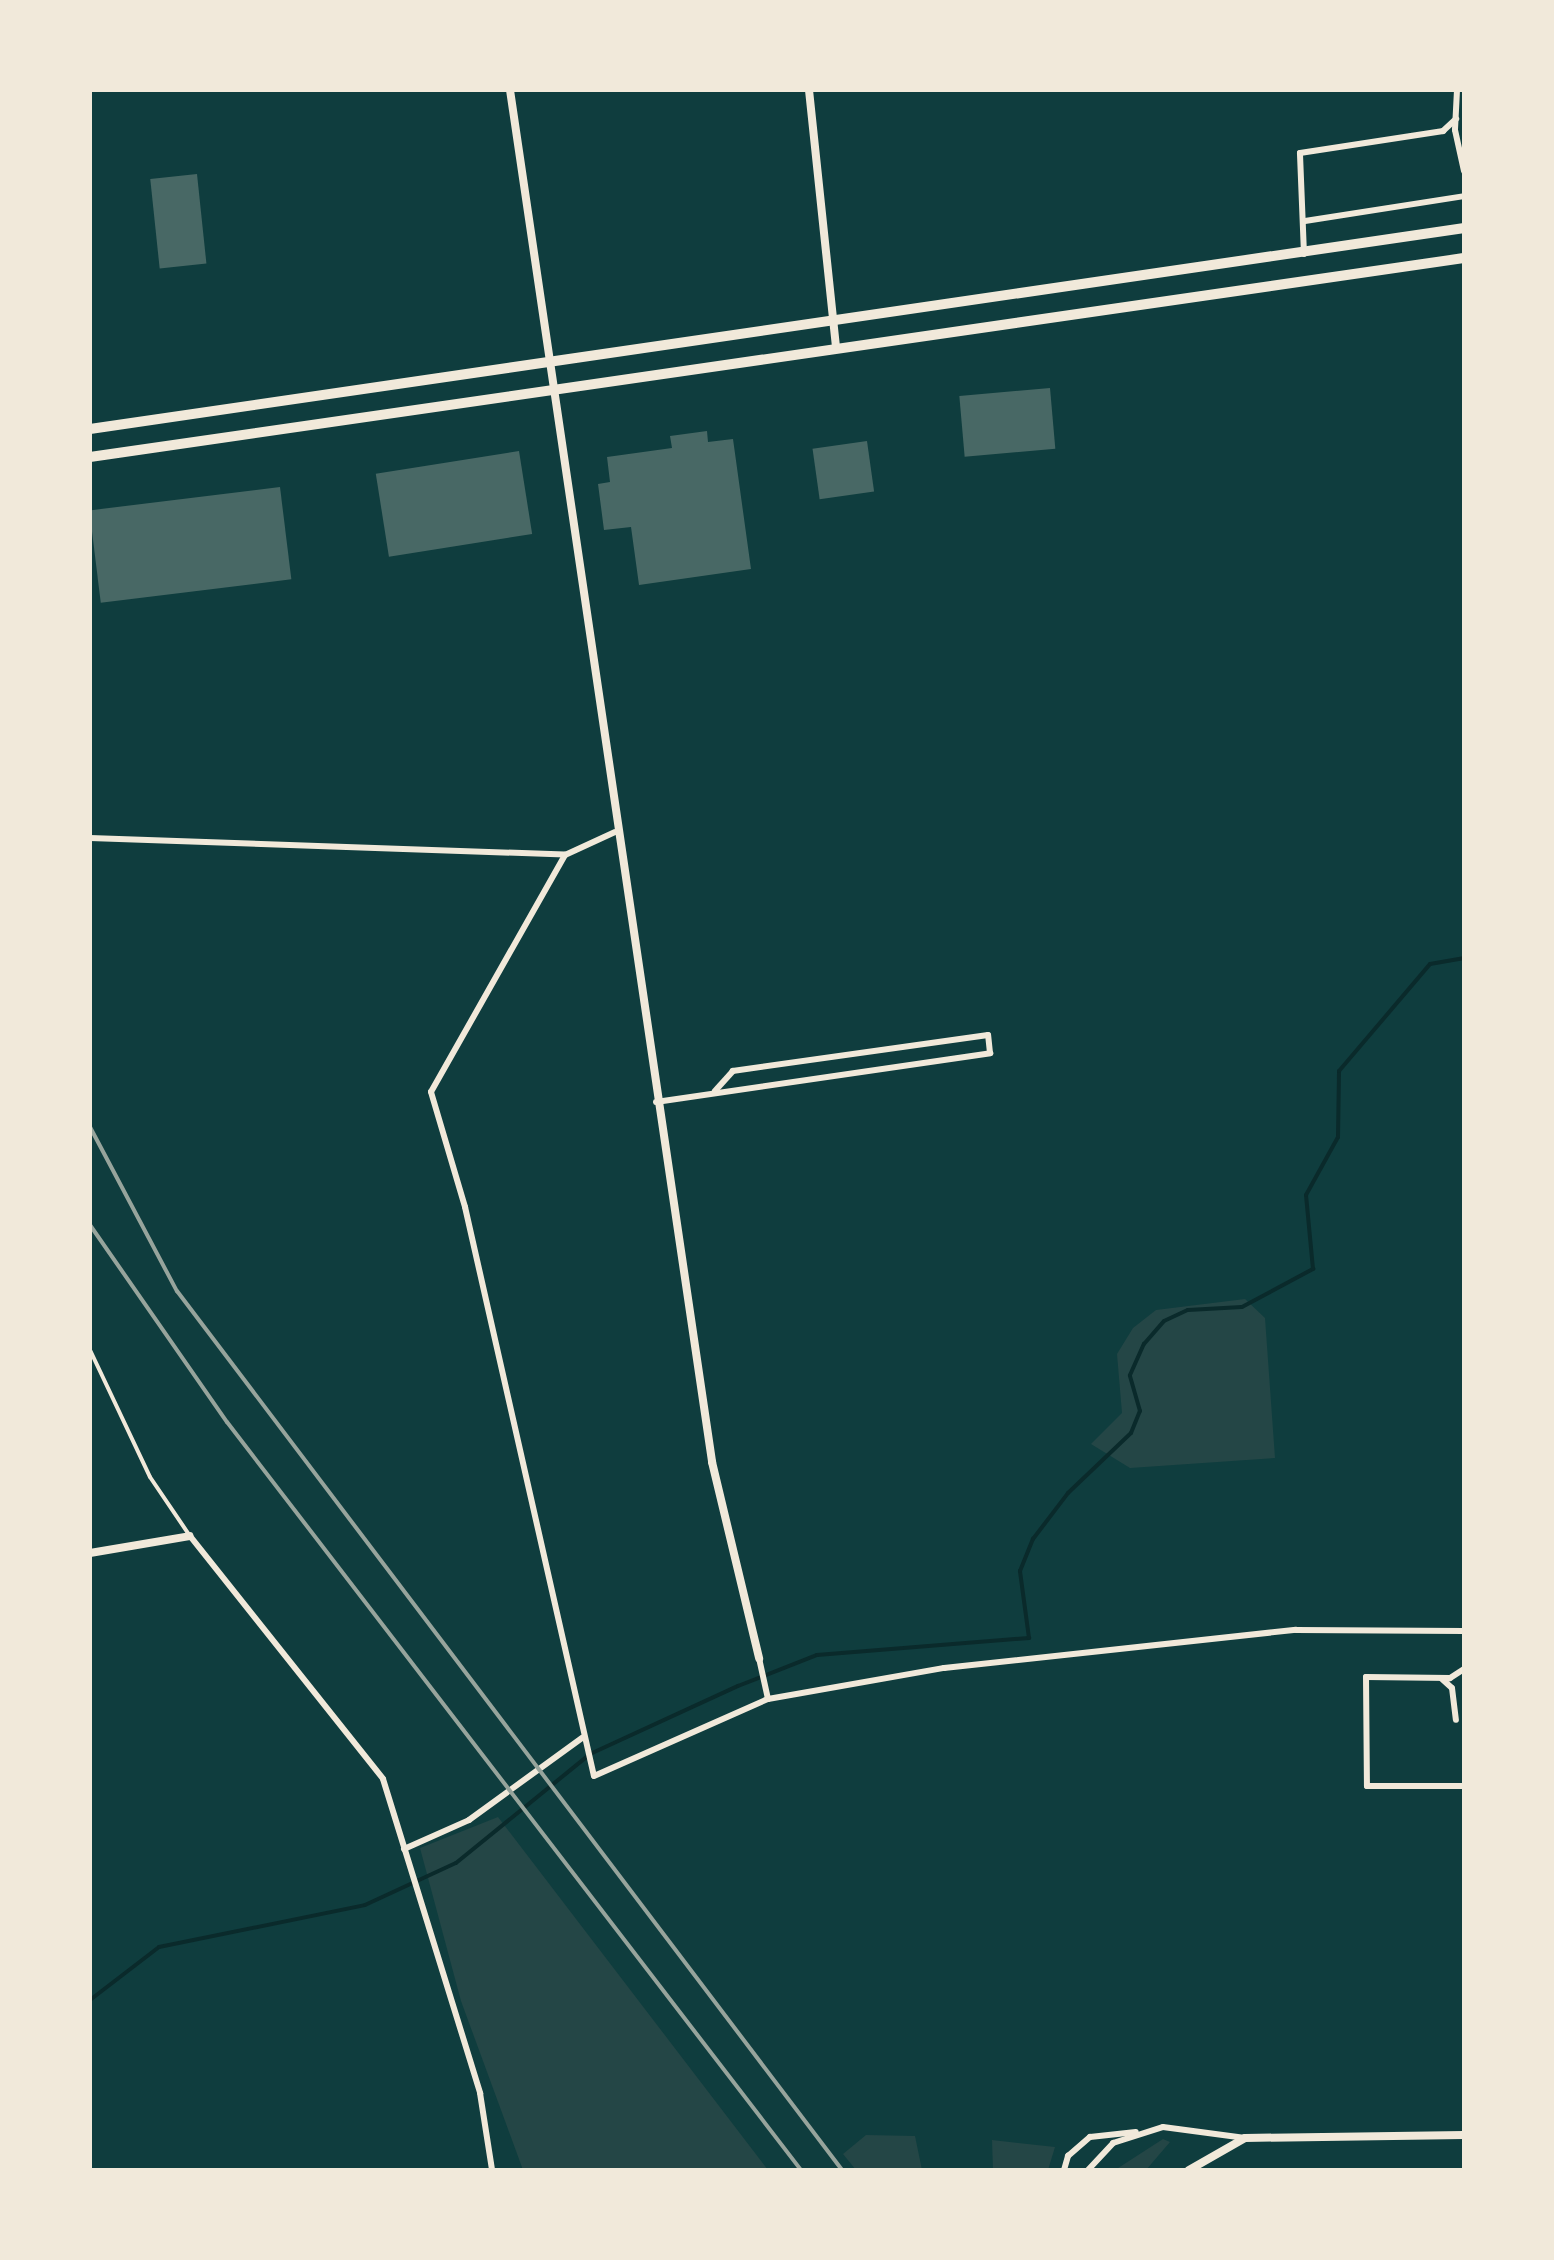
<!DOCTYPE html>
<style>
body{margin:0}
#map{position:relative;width:1554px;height:2260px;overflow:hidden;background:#0f3d3e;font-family:"Space Grotesk",sans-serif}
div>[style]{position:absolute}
.green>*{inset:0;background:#244646}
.stream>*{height:4px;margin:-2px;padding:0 2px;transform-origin:2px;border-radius:2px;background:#0a2a2b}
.building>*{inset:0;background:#486865;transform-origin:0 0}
.service>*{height:4px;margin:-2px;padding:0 2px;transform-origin:2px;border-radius:2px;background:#f1e9da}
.minor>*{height:6px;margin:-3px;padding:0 3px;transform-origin:3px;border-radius:3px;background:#f1e9da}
.tertiary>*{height:8px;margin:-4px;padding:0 4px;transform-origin:4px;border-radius:4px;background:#f1e9da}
.primary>*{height:10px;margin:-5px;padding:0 5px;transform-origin:5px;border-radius:5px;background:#f1e9da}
.rail>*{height:4px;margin:-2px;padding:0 2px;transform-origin:2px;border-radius:2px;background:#97a49c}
span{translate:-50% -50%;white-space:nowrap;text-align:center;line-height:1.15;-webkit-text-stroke:8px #f1e9da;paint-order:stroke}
.frame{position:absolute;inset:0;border:92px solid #f1e9da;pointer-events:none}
</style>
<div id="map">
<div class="green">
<div style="clip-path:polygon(1245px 1299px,1265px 1318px,1275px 1458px,1130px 1468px,1091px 1444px,1122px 1413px,1117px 1354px,1133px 1328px,1156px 1310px)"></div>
<div style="clip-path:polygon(498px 1817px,768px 2170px,523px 2170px,461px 2001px,420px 1848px)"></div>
<div style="clip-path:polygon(866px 2135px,915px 2136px,922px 2170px,856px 2170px,843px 2154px)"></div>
<div style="clip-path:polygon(1163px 2139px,1170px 2142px,1146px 2170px,1115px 2170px)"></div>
<div style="clip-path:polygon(992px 2140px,1055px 2147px,1048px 2170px,993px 2170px)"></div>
</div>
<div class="stream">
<div style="left:90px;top:2000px;width:87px;rotate:-37.5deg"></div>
<div style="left:159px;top:1947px;width:210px;rotate:-11.5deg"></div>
<div style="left:365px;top:1905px;width:100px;rotate:-24.8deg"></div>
<div style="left:456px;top:1863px;width:173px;rotate:-39.1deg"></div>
<div style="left:590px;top:1754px;width:163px;rotate:-24.7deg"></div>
<div style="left:738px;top:1686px;width:85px;rotate:-21.4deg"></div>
<div style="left:817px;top:1655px;width:213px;rotate:-4.6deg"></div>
<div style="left:1029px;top:1638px;width:68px;rotate:-97.7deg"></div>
<div style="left:1020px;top:1571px;width:35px;rotate:-68deg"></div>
<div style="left:1033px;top:1539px;width:58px;rotate:-52.7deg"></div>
<div style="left:1068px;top:1493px;width:87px;rotate:-43.6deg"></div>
<div style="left:1131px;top:1433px;width:24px;rotate:-68deg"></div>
<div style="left:1140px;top:1411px;width:37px;rotate:-106deg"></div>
<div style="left:1130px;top:1375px;width:34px;rotate:-66deg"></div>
<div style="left:1144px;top:1344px;width:30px;rotate:-49deg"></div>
<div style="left:1164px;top:1321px;width:26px;rotate:-25deg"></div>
<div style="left:1188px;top:1310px;width:54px;rotate:-3.2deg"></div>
<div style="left:1242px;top:1307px;width:81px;rotate:-28.2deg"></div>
<div style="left:1313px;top:1269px;width:74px;rotate:-95.4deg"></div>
<div style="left:1306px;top:1195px;width:66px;rotate:-61.1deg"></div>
<div style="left:1338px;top:1137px;width:66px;rotate:-89.1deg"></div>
<div style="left:1339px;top:1071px;width:140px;rotate:-49.6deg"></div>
<div style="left:1430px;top:964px;width:35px;rotate:-10deg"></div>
</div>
<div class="building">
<div style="left:197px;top:174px;width:90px;height:47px;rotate:84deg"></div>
<div style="left:1050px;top:388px;width:61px;height:91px;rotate:85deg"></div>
<div style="clip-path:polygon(707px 431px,708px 442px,733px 439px,751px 569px,639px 585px,631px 527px,604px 530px,598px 484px,610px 482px,607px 457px,672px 448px,670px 436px)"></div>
<div style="left:867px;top:441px;width:51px;height:55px;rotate:82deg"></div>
<div style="left:519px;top:451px;width:84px;height:145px;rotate:81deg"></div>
<div style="left:280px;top:487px;width:93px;height:192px;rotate:83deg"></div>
</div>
<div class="service">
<div style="left:90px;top:1350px;width:140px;rotate:64.7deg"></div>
<div style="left:150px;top:1477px;width:71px;rotate:55.9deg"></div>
</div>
<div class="minor">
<div style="left:1457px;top:90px;width:40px;rotate:92.9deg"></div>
<div style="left:1455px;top:130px;width:42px;rotate:77.6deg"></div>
<div style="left:1305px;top:221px;width:161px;rotate:-8.9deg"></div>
<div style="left:1304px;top:254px;width:101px;rotate:-92.3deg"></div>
<div style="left:1300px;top:153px;width:145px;rotate:-8.7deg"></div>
<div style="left:1443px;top:131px;width:18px;rotate:-43deg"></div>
<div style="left:615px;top:832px;width:55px;rotate:155.3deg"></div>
<div style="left:565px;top:855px;width:272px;rotate:119.5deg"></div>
<div style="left:431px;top:1092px;width:120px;rotate:73.5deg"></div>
<div style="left:465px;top:1207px;width:583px;rotate:77.23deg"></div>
<div style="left:594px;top:1776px;width:190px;rotate:-23.9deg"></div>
<div style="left:90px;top:838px;width:475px;rotate:2deg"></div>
<div style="left:656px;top:1102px;width:338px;rotate:-8.3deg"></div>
<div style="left:990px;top:1053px;width:18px;rotate:-96deg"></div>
<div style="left:988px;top:1035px;width:258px;rotate:172deg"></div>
<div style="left:733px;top:1071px;width:27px;rotate:132deg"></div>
<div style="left:190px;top:1536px;width:310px;rotate:51.5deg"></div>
<div style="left:383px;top:1779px;width:329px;rotate:72.8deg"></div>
<div style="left:480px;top:2093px;width:78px;rotate:81.1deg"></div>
<div style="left:759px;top:1658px;width:42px;rotate:77.6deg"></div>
<div style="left:768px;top:1699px;width:179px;rotate:-10deg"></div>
<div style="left:944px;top:1668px;width:354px;rotate:-6.2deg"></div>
<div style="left:1296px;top:1630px;width:168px;rotate:0.3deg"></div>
<div style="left:1464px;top:1669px;width:17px;rotate:147deg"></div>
<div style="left:1450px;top:1678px;width:84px;rotate:-179.3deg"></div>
<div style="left:1366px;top:1677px;width:109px;rotate:89.5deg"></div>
<div style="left:1367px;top:1786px;width:97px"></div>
<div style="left:1442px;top:1679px;width:13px;rotate:42deg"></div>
<div style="left:1452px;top:1688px;width:32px;rotate:83deg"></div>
<div style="left:404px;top:1849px;width:71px;rotate:-24deg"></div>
<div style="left:469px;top:1820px;width:140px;rotate:-36deg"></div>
<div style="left:1064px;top:2170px;width:15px;rotate:-74deg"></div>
<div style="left:1068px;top:2156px;width:29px;rotate:-41deg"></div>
<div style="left:1090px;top:2137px;width:46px;rotate:-6.2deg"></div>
<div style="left:1088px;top:2170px;width:37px;rotate:-47deg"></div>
<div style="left:1113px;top:2143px;width:52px;rotate:-17.7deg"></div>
<div style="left:1163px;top:2127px;width:83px;rotate:7.6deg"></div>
</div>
<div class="tertiary">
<div style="left:510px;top:90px;width:1387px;rotate:81.62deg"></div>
<div style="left:712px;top:1462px;width:202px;rotate:76.5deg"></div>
<div style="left:809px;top:90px;width:258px;rotate:84deg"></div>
<div style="left:90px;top:1553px;width:101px;rotate:-9.6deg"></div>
<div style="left:1189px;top:2170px;width:64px;rotate:-29.7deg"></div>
<div style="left:1245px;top:2138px;width:219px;rotate:-0.8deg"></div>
</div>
<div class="primary">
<div style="left:90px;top:429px;width:1389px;rotate:-8.32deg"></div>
<div style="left:90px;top:457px;width:1388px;rotate:-8.24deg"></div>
</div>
<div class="rail">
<div style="left:90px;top:1127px;width:186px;rotate:62.1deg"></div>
<div style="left:177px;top:1291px;width:1102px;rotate:52.89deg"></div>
<div style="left:90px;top:1225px;width:240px;rotate:55.2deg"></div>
<div style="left:227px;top:1422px;width:943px;rotate:52.5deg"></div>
</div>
<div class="frame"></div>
</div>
